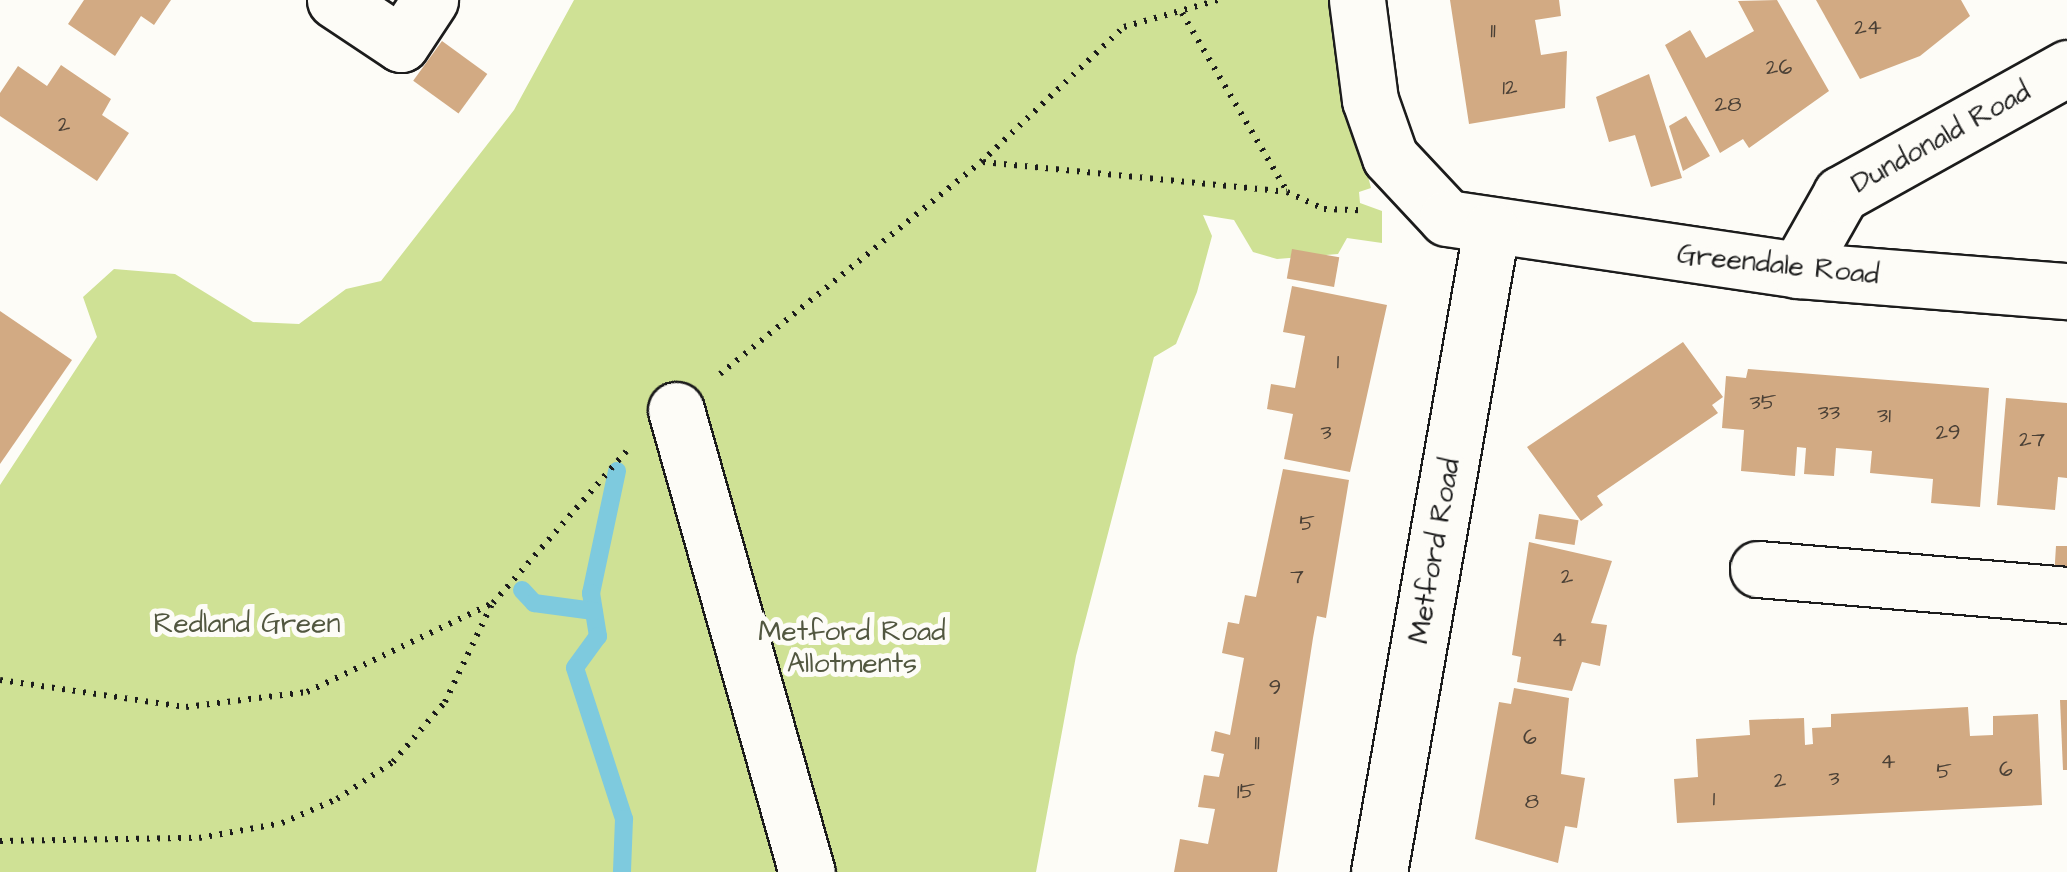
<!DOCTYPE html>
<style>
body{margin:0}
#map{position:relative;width:2067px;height:872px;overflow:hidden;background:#fdfcf7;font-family:"Architects Daughter",sans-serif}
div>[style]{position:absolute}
.green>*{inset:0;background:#cfe195}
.stream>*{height:18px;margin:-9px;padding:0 9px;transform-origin:9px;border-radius:9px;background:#7ecade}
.building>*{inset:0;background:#d2aa83;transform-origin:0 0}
.path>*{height:6px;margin-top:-3px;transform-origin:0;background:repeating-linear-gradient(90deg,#1c1c1c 0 2.5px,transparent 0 10.5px)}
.roads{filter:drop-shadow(2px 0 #1c1c1c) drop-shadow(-2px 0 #1c1c1c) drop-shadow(0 2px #1c1c1c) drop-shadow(0 -2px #1c1c1c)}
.minor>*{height:55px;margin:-27.5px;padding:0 27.5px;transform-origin:27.5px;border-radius:27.5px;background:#fdfcf7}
span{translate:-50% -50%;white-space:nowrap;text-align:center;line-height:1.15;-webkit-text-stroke:10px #fdfcf7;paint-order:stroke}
.number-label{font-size:22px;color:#4a4036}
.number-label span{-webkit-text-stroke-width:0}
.street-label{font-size:28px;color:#1c1c1c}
.park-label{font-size:28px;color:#525740}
</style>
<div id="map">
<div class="green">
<div style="clip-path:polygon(574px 0,1337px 0,1335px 48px,1371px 188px,1359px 192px,1360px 203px,1382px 211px,1382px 243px,1347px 238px,1338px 254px,1277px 259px,1253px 252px,1234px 220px,1203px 215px,1212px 236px,1197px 292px,1176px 344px,1154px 357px,1076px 656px,1036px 872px,0 872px,0 485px,97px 337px,83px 297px,114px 269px,175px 274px,253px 322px,299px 324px,346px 289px,381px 281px,514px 110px)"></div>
</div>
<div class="stream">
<div style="left:617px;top:471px;width:125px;rotate:102deg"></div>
<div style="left:591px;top:593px;width:44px;rotate:80.8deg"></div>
<div style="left:598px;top:636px;width:39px;rotate:126deg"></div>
<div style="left:575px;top:668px;width:159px;rotate:72deg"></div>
<div style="left:624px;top:819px;width:53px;rotate:92.2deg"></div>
<div style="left:522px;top:590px;width:18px;rotate:47deg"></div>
<div style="left:534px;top:603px;width:60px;rotate:7.7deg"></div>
</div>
<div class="building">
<div style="clip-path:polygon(84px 0,171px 0,154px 25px,141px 16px,115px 56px,68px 24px)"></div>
<div style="clip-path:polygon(1450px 0,1559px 0,1561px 16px,1535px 20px,1541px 55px,1567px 51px,1565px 108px,1469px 124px)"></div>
<div style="clip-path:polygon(1777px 0,1829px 91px,1749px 148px,1743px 139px,1720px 153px,1665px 45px,1690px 30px,1706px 58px,1754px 31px,1738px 1px)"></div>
<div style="clip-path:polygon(1816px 0,1961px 0,1970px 16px,1920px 56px,1860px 79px)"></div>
<div style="left:442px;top:41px;width:56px;height:49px;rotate:36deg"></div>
<div style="clip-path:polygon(61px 65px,111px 99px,102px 115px,129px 133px,97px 181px,0 116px,0 93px,18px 66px,47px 86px)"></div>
<div style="clip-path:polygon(1649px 74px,1682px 178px,1651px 187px,1635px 135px,1609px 142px,1596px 97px)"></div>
<div style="clip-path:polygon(1686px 116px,1710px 156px,1683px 171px,1669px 126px)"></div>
<div style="left:1292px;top:249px;width:48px;height:30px;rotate:10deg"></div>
<div style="clip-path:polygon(1292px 286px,1387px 305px,1350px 472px,1284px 459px,1293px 414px,1267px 409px,1271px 384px,1295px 388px,1305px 336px,1283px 332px)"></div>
<div style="clip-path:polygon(0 311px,72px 360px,0 464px)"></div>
<div style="clip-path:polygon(1683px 342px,1723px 397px,1712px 405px,1718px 413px,1597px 496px,1603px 505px,1581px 521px,1527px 447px)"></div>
<div style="clip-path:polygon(1748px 369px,1989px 388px,1980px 507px,1931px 503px,1933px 479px,1870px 473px,1872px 451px,1836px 448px,1834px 476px,1804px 474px,1806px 448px,1797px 447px,1795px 476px,1741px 471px,1744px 430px,1722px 428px,1726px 376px,1746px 378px)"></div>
<div style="clip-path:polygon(2006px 398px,2067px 403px,2067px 478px,2058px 477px,2055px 510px,1997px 505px)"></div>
<div style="clip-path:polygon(1283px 469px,1349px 480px,1326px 618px,1317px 616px,1313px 638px,1277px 872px,1174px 872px,1180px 839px,1208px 844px,1215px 809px,1198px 807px,1204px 775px,1219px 777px,1224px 754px,1211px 751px,1215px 731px,1230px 735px,1244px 658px,1222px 653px,1228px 622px,1239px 624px,1245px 595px,1256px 597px)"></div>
<div style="left:1539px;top:514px;width:40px;height:25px;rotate:9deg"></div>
<div style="clip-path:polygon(1529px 542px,1612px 561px,1591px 623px,1607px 625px,1600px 666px,1582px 662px,1572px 691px,1517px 682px,1521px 657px,1512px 655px)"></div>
<div style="clip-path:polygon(2056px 546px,2067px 546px,2067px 580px,2054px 579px)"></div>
<div style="clip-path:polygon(1514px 688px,1569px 698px,1561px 774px,1585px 778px,1577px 828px,1565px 826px,1558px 863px,1475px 839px,1499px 702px,1511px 704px)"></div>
<div style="clip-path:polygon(2060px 700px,2067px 700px,2067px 770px,2063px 770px)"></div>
<div style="clip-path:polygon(1968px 707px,1970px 736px,1993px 735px,1993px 716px,2038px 714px,2042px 805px,1677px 823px,1674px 779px,1698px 777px,1696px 739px,1750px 735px,1749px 720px,1804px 718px,1805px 745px,1813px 744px,1812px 728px,1831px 727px,1831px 714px)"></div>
</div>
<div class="path">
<div style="left:1182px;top:13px;width:207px;rotate:59.5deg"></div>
<div style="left:983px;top:162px;width:305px;rotate:5.6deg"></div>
<div style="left:1287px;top:192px;width:41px;rotate:24.7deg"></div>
<div style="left:1324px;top:209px;width:36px;rotate:2deg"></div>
<div style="left:720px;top:374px;width:336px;rotate:-39.1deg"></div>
<div style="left:981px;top:162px;width:197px;rotate:-43.4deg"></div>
<div style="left:1124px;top:27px;width:98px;rotate:-16deg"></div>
<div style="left:0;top:680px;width:188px;rotate:8.3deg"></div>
<div style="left:186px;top:707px;width:122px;rotate:-7.1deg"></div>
<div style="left:307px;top:692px;width:206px;rotate:-25.6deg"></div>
<div style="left:493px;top:603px;width:206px;rotate:-48.7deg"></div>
<div style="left:0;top:841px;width:199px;rotate:-0.9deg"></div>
<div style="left:199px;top:838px;width:84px;rotate:-10.2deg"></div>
<div style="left:282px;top:823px;width:60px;rotate:-23.6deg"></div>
<div style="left:337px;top:799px;width:67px;rotate:-33.5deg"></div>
<div style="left:393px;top:762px;width:79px;rotate:-49.1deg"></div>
<div style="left:445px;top:702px;width:109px;rotate:-64.4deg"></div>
</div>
<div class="roads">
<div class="minor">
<div style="left:335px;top:0;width:79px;rotate:33.7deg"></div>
<div style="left:401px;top:44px;width:53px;rotate:-56.6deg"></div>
<div style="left:1357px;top:0;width:101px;rotate:82.6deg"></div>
<div style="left:1370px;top:100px;width:60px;rotate:70.7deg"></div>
<div style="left:1390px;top:157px;width:83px;rotate:46.9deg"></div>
<div style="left:1447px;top:218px;width:355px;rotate:8.4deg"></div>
<div style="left:1798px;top:270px;width:270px;rotate:4.5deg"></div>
<div style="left:1798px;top:270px;width:87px;rotate:-60.5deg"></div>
<div style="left:1841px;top:194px;width:259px;rotate:-29.1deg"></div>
<div style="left:676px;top:410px;width:480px;rotate:74.2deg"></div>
<div style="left:1758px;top:569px;width:310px;rotate:4.8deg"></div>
<div style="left:1379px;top:872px;width:652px;rotate:-80.1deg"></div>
</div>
</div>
<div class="number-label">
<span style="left:1868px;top:28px">24</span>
<span style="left:1493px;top:31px">11</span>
<span style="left:1779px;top:68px">26</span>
<span style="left:1510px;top:88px">12</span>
<span style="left:1728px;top:105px">28</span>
<span style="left:64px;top:125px">2</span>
<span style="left:1338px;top:362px">1</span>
<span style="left:1763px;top:403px">35</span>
<span style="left:1829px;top:413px">33</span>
<span style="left:1884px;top:416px">31</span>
<span style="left:1326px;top:433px">3</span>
<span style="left:1948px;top:433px">29</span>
<span style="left:2032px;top:440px">27</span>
<span style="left:1307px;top:524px">5</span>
<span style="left:1297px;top:577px">7</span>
<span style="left:1567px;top:577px">2</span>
<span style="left:1559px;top:640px">4</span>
<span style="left:1275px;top:688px">9</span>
<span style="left:1530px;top:738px">6</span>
<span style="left:1257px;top:743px">11</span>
<span style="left:1888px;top:762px">4</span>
<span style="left:2006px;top:770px">6</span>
<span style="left:1944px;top:772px">5</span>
<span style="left:1834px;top:779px">3</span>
<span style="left:1780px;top:781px">2</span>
<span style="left:1246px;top:792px">15</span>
<span style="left:1714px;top:799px">1</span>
<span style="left:1532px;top:802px">8</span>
</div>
<div class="street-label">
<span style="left:1941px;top:138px;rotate:-29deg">Dundonald Road</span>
<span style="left:1778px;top:265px;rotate:6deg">Greendale Road</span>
<span style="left:1435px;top:551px;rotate:-80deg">Metford Road</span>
</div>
<div class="park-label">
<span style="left:247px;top:624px">Redland Green</span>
<span style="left:852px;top:648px">Metford Road<br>Allotments</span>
</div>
</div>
